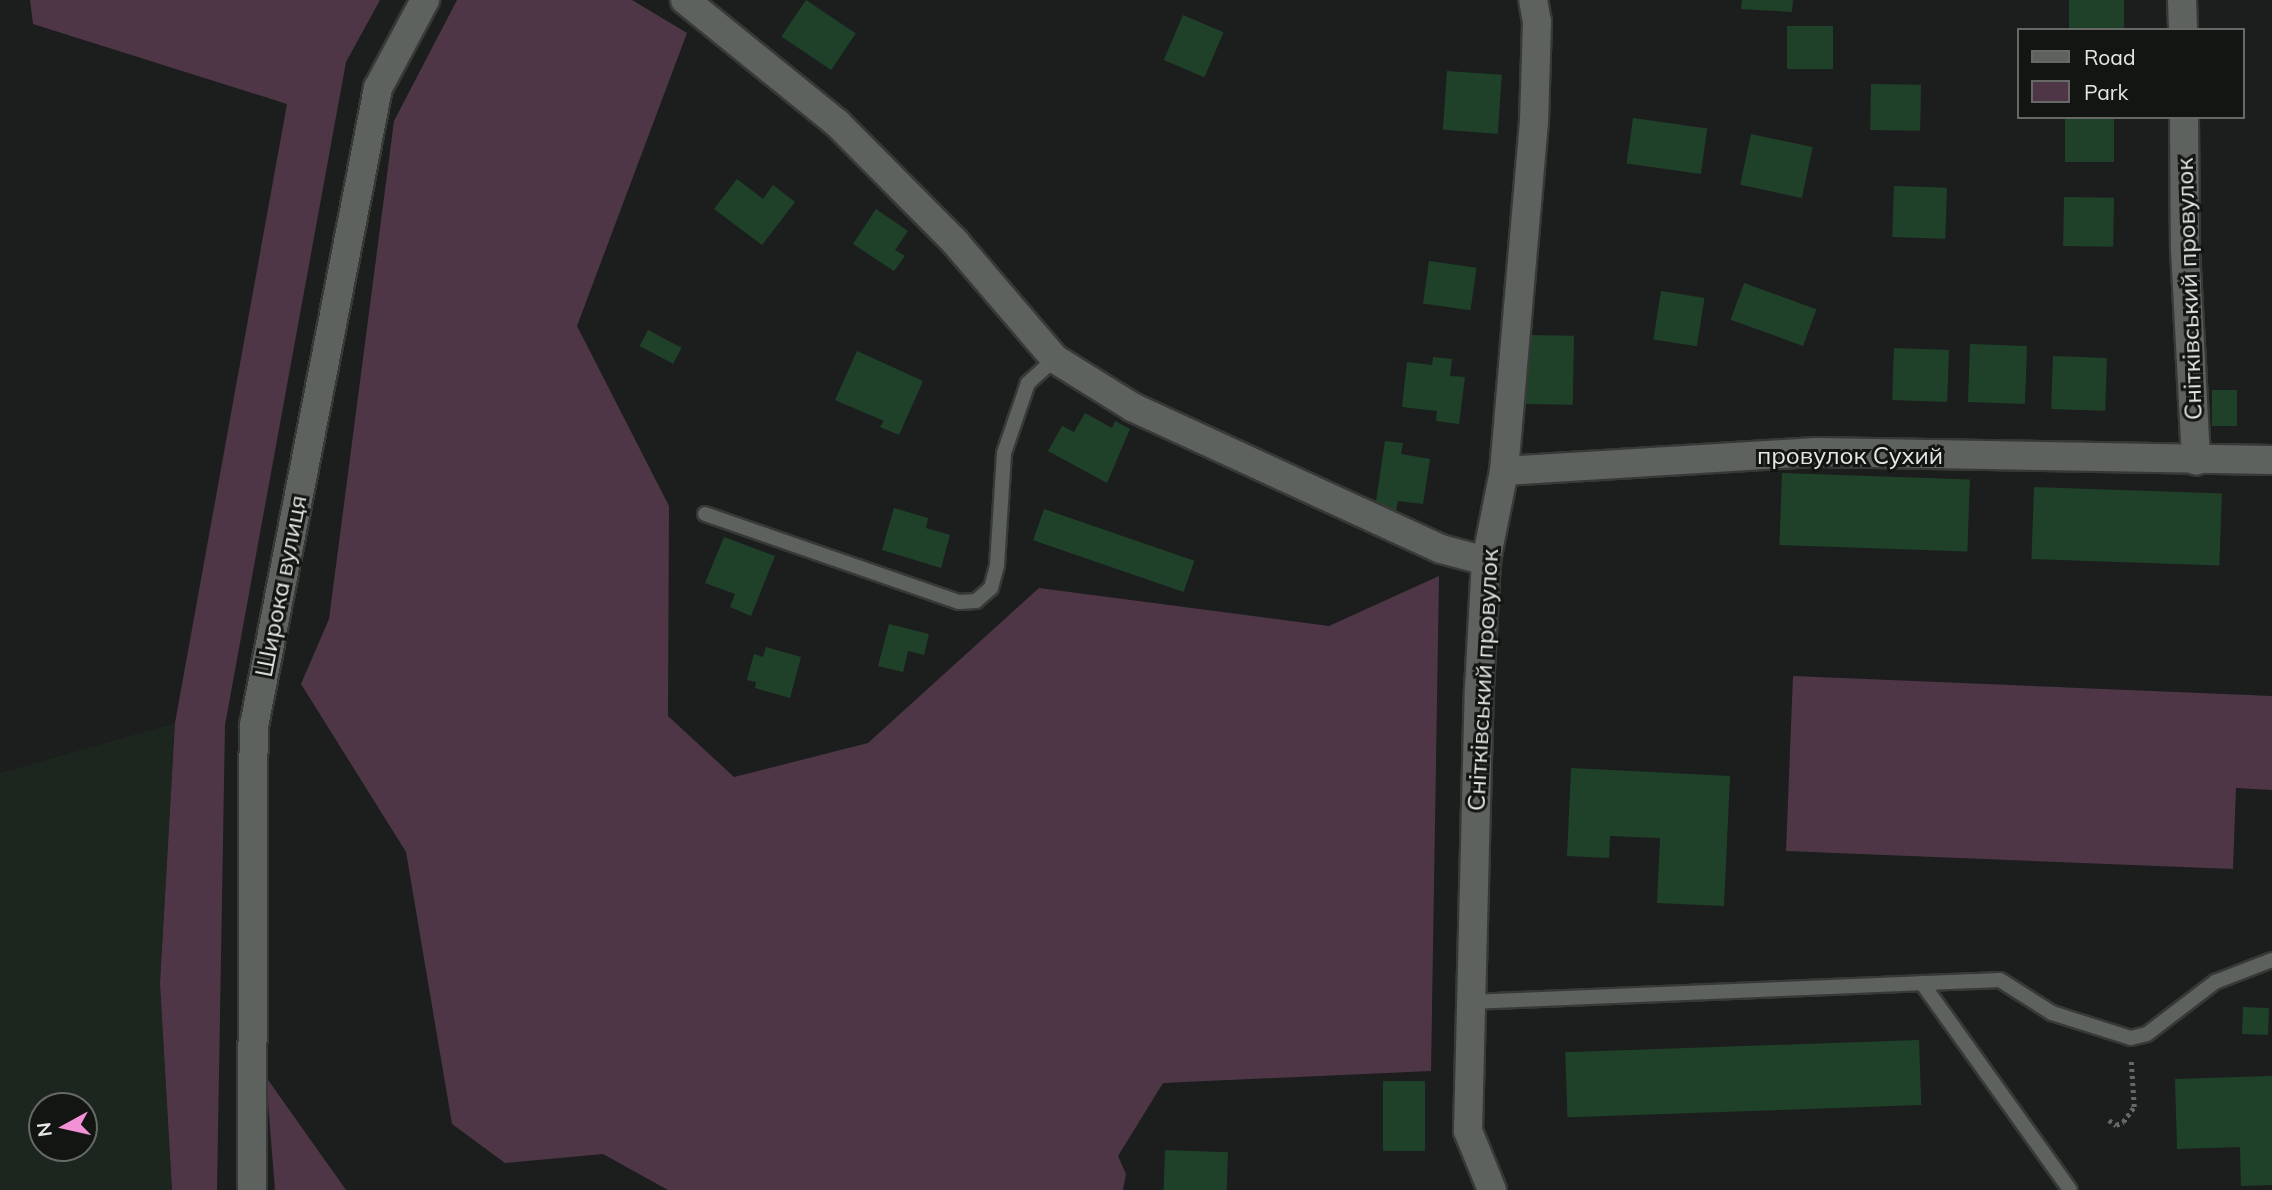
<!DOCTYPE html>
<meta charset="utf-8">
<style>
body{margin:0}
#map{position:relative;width:2272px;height:1190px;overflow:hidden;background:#1b1e1c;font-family:Mulish,sans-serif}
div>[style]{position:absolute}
.built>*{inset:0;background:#1c251e}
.green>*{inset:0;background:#4e3647}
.building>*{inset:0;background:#204129;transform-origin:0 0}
.path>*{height:4.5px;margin-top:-2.25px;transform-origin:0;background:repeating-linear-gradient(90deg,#656866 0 3.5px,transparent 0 7px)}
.roads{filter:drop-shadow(2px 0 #373937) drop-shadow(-2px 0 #373937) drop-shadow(0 2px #373937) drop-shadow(0 -2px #373937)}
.lane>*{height:14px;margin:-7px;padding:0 7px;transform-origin:7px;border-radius:7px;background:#5e625f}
.street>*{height:28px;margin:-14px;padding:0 14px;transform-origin:14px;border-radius:14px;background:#5e625f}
span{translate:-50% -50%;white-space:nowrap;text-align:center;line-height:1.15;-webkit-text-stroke:6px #121512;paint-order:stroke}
.street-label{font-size:24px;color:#e4e7e5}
.legend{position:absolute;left:2017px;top:28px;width:228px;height:91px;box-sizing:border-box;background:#121512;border:2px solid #666966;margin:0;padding:9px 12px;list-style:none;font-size:21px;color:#e4e7e5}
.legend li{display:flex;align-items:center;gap:14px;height:35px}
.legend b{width:35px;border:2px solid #666966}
.north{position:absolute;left:28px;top:1092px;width:70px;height:70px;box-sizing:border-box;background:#121512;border:2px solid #666966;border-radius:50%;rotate:262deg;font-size:19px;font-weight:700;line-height:28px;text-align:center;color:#e4e7e5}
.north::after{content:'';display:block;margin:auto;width:24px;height:32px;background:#f391d6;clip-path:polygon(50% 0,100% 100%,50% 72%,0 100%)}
</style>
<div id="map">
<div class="built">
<div style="clip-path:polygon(evenodd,175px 723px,160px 983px,172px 1190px,0 1190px,0 773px,175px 723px,42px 1106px,84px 1106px,84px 1148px,42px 1148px,42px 1106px)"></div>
</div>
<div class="green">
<div style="clip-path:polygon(30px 0,380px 0,346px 62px,225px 725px,217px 1190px,172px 1190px,160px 983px,175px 723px,287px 104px,33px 24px)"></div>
<div style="clip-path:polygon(457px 0,632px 0,687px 33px,577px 326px,669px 506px,668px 716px,734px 777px,868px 743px,1039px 588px,1329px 626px,1439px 576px,1431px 1071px,1163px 1083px,1118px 1156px,1126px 1174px,1123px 1190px,668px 1190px,603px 1154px,505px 1163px,452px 1124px,406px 852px,301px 684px,329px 619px,394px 121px)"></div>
<div style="clip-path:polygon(1793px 676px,2272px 696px,2272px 790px,2236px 788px,2233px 869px,1786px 851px)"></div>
<div style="clip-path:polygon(266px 1077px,346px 1190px,275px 1190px)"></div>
</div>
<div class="building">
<div style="left:806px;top:0;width:60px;height:44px;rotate:34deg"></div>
<div style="clip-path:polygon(1742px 0,1793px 0,1792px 12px,1741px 9px)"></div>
<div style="left:2069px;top:0;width:55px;height:30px"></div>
<div style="left:1183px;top:15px;width:44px;height:49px;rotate:23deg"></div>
<div style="left:1787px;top:26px;width:46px;height:43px"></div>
<div style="left:1447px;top:71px;width:55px;height:59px;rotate:4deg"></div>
<div style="left:1871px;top:84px;width:50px;height:46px;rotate:1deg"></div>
<div style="left:2065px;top:117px;width:49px;height:45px"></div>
<div style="left:1633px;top:118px;width:75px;height:46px;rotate:8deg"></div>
<div style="left:1751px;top:134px;width:63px;height:52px;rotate:12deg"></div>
<div style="clip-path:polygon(737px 179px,763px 199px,773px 185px,795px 202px,762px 245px,714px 209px)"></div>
<div style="left:1894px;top:186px;width:53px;height:51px;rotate:2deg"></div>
<div style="left:2064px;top:197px;width:50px;height:49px;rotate:1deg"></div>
<div style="clip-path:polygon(876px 209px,908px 231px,895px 250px,905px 256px,894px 271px,853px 244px)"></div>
<div style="left:1429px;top:261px;width:48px;height:43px;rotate:8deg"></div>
<div style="left:1744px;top:283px;width:77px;height:39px;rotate:20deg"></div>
<div style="left:1661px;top:291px;width:44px;height:49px;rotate:9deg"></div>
<div style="left:648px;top:330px;width:38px;height:18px;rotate:28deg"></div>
<div style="left:1525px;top:335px;width:49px;height:69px;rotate:1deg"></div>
<div style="left:1970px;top:344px;width:57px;height:58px;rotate:2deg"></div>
<div style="left:1894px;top:348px;width:55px;height:52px;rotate:2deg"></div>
<div style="clip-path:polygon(857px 351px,923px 381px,899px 435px,880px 427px,884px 421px,835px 400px)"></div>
<div style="left:2053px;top:356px;width:54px;height:53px;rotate:2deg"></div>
<div style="clip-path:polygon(1433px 357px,1452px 359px,1450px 376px,1465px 377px,1459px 424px,1436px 421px,1437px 411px,1402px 407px,1407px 362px,1432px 365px)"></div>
<div style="left:2212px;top:390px;width:25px;height:36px"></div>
<div style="clip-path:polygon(1085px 413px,1112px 428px,1115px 421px,1130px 429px,1107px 483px,1048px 451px,1062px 426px,1074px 432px)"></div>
<div style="clip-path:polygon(1385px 441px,1403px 443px,1401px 454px,1430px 459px,1423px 504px,1398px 501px,1396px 511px,1375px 508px)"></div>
<div style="left:1782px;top:473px;width:188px;height:72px;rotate:2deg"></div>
<div style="left:2034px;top:487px;width:188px;height:72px;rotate:2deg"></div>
<div style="clip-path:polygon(894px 508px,928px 518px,926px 528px,950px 535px,941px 568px,882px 550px)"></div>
<div style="left:1044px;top:509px;width:159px;height:33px;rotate:19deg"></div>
<div style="clip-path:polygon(724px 537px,775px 556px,751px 616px,730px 607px,735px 594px,705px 583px)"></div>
<div style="clip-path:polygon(889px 624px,929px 634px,924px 655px,908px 651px,903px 672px,878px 666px)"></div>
<div style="clip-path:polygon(766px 647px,801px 657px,790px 698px,755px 688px,756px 682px,747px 680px,754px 654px,763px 657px)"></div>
<div style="clip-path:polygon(1571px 768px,1730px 776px,1724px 906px,1657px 903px,1660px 838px,1610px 836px,1609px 858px,1567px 856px)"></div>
<div style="left:2243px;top:1007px;width:26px;height:27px;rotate:2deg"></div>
<div style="left:1919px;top:1040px;width:65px;height:354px;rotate:88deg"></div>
<div style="clip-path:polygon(2272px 1076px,2272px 1185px,2241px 1186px,2240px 1147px,2177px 1149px,2175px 1079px)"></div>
<div style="left:1383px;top:1081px;width:42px;height:70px"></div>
<div style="left:1165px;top:1150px;width:63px;height:40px;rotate:2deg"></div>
</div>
<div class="path">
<div style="left:2109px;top:1120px;width:9px;rotate:36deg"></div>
<div style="left:2116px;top:1125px;width:8px;rotate:-23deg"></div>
<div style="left:2123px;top:1122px;width:19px;rotate:-54deg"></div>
<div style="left:2134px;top:1107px;width:47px;rotate:-93.7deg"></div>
</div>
<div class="roads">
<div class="lane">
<div style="left:705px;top:514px;width:269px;rotate:19.1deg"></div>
<div style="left:959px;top:602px;width:17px;rotate:-3deg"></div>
<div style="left:976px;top:601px;width:20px;rotate:-41deg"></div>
<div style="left:991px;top:588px;width:24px;rotate:-75deg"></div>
<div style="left:997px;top:565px;width:112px;rotate:-86.4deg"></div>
<div style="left:1004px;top:453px;width:74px;rotate:-71.1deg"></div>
<div style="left:1028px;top:383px;width:36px;rotate:-42deg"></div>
<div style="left:1922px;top:983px;width:254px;rotate:54.4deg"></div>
<div style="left:1470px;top:1002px;width:530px;rotate:-2.38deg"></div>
<div style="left:2000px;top:980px;width:62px;rotate:32.4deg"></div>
<div style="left:2052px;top:1013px;width:83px;rotate:17.6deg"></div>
<div style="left:2131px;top:1038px;width:16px;rotate:-14deg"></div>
<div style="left:2147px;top:1034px;width:86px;rotate:-37.4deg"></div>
<div style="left:2215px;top:982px;width:61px;rotate:-21.1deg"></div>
</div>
<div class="street">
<div style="left:685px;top:0;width:196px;rotate:39deg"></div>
<div style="left:837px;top:123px;width:168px;rotate:45.2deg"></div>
<div style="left:955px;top:242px;width:154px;rotate:49.5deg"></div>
<div style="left:1055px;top:359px;width:91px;rotate:31.9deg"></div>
<div style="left:1132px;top:407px;width:340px;rotate:24.7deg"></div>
<div style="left:1441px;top:549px;width:47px;rotate:14.9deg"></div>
<div style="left:2182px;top:0;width:30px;rotate:88deg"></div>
<div style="left:2184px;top:117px;width:132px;rotate:89.6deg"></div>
<div style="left:2185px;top:249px;width:212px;rotate:87deg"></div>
<div style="left:1504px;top:471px;width:313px;rotate:-3.5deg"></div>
<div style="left:1816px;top:452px;width:456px;rotate:1deg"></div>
<div style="left:252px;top:1190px;width:464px;rotate:-89.8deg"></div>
<div style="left:254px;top:726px;width:650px;rotate:-79deg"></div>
<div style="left:378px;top:88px;width:100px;rotate:-61.9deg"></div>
<div style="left:1492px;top:1190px;width:64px;rotate:-112.1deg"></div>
<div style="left:1468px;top:1131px;width:442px;rotate:-88.6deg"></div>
<div style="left:1479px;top:689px;width:128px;rotate:-86.9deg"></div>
<div style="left:1486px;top:561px;width:92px;rotate:-78.7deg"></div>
<div style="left:1504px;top:471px;width:350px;rotate:-85.1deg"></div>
<div style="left:1534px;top:122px;width:100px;rotate:-88.3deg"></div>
<div style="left:1537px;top:22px;width:22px;rotate:-100deg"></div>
</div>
</div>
<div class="street-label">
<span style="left:2189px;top:289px;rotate:-92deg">Снітківський провулок</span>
<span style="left:1850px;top:456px">провулок Сухий</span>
<span style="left:281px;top:586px;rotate:-79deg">Широка вулиця</span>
<span style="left:1483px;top:680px;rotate:-87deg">Снітківський провулок</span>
</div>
<ul class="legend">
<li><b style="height:9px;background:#5e625f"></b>Road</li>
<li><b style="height:19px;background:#4e3647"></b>Park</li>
</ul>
<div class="north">N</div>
</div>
